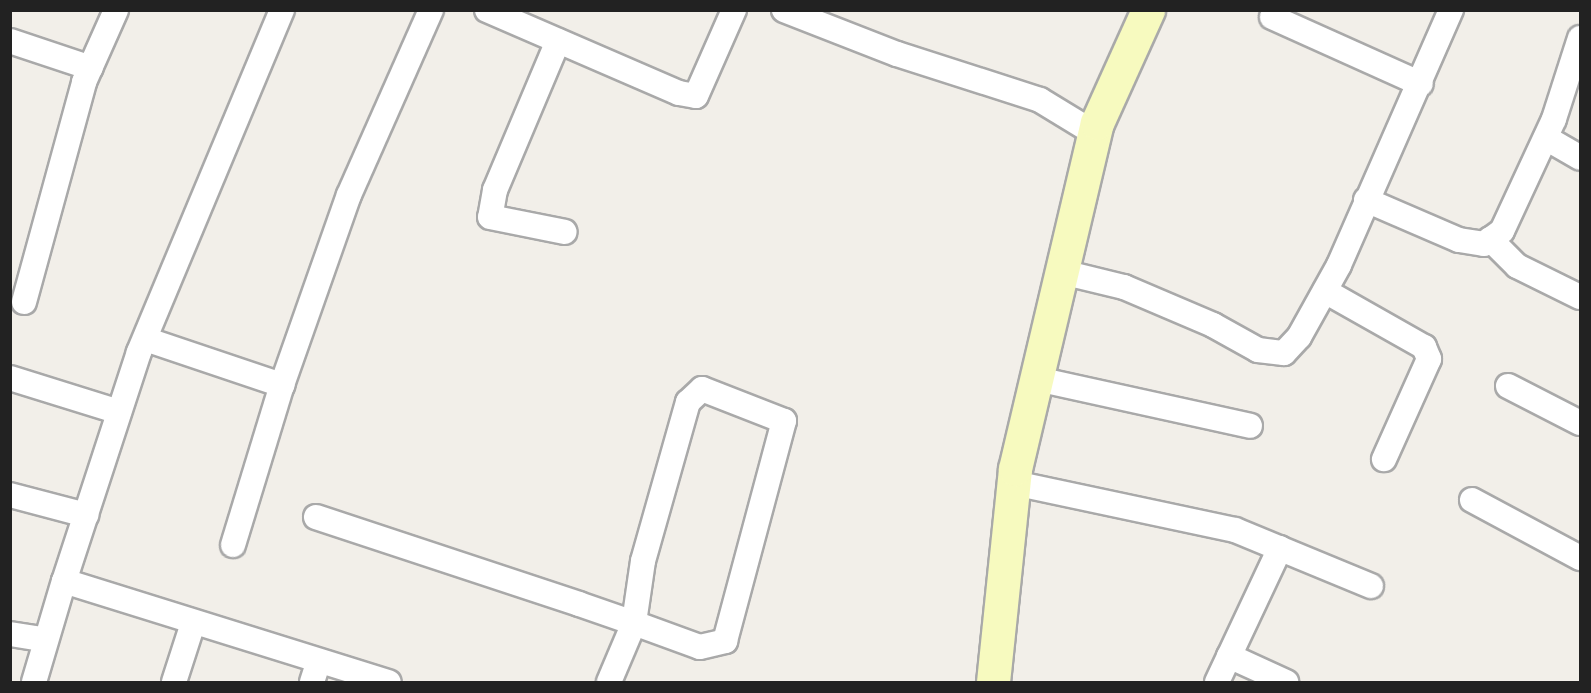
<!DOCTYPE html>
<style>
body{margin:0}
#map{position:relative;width:1591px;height:693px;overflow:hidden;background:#f2efe9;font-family:"Open Sans",sans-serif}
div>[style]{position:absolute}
.roads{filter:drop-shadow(2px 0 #a9a9a9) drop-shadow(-2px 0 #a9a9a9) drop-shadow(0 2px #a9a9a9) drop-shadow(0 -2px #a9a9a9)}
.street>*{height:24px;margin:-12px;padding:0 12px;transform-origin:12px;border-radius:12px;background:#fff}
.secondary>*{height:33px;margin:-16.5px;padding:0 16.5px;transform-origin:16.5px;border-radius:16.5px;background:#f7fabf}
span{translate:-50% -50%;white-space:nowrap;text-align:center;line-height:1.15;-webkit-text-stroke:5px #fff;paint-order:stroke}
.frame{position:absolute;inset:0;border:12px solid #222;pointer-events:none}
</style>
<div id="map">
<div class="roads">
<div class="street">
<div style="left:282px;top:10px;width:371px;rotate:112.7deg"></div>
<div style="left:139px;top:352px;width:241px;rotate:108.1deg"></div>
<div style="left:64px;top:581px;width:340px;rotate:17.3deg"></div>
<div style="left:487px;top:10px;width:209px;rotate:23.4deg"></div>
<div style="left:679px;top:93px;width:17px;rotate:10deg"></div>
<div style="left:696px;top:96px;width:94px;rotate:-66.2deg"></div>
<div style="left:784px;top:10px;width:121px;rotate:21.3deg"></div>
<div style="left:897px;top:54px;width:150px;rotate:17.8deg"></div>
<div style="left:1040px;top:100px;width:63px;rotate:31.4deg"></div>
<div style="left:1272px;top:17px;width:163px;rotate:24.2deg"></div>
<div style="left:10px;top:41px;width:85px;rotate:18.4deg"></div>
<div style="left:558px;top:41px;width:162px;rotate:112.9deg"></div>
<div style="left:495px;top:190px;width:27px;rotate:100deg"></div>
<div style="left:490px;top:217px;width:76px;rotate:11.3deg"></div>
<div style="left:1546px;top:138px;width:39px;rotate:30deg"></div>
<div style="left:1366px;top:200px;width:101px;rotate:23.3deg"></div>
<div style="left:1459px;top:240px;width:25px;rotate:9deg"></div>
<div style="left:1484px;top:244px;width:22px;rotate:-36deg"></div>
<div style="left:1502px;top:231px;width:123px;rotate:-65.1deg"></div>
<div style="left:1554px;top:119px;width:85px;rotate:-72.2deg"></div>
<div style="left:1490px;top:239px;width:38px;rotate:45deg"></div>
<div style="left:1517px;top:266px;width:70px;rotate:26.2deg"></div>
<div style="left:1062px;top:272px;width:64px;rotate:13.6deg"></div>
<div style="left:1124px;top:287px;width:97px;rotate:23.1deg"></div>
<div style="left:1213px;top:325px;width:51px;rotate:29.1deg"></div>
<div style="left:1258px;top:350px;width:26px;rotate:7deg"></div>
<div style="left:1284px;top:353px;width:22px;rotate:-47deg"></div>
<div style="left:1299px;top:337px;width:82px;rotate:-60.9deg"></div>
<div style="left:1339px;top:265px;width:279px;rotate:-66.3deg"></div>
<div style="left:1325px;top:291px;width:114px;rotate:29.5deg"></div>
<div style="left:1424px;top:347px;width:13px;rotate:67deg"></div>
<div style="left:1429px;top:359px;width:110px;rotate:114.2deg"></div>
<div style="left:24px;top:302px;width:228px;rotate:-74.7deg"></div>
<div style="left:84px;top:82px;width:79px;rotate:-66deg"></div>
<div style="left:145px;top:339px;width:145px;rotate:18.6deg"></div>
<div style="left:10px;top:378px;width:114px;rotate:17.3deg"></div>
<div style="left:1037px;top:379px;width:218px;rotate:12.4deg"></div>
<div style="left:1508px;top:386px;width:81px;rotate:27.2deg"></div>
<div style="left:1014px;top:483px;width:226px;rotate:12deg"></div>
<div style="left:1235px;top:530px;width:147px;rotate:22.4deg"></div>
<div style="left:10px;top:495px;width:79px;rotate:14.7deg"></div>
<div style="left:1472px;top:500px;width:123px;rotate:28.2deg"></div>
<div style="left:316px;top:517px;width:277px;rotate:18.3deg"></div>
<div style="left:579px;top:604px;width:58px;rotate:19.1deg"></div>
<div style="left:634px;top:623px;width:70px;rotate:20deg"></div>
<div style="left:700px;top:647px;width:26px;rotate:-13deg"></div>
<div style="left:725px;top:641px;width:228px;rotate:-75deg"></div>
<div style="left:784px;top:421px;width:88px;rotate:-158.7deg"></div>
<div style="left:702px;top:389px;width:19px;rotate:137deg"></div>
<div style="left:688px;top:402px;width:165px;rotate:105.8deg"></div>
<div style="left:643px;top:561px;width:63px;rotate:98.3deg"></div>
<div style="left:634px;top:623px;width:64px;rotate:113deg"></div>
<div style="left:233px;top:545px;width:167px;rotate:-73deg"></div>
<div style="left:282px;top:385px;width:201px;rotate:-70.6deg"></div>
<div style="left:349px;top:195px;width:202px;rotate:-66.1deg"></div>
<div style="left:10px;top:634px;width:36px;rotate:9deg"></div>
<div style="left:1229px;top:656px;width:63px;rotate:24.5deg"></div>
<div style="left:34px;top:682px;width:105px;rotate:-73.5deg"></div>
<div style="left:174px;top:682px;width:62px;rotate:-72.1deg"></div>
<div style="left:312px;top:682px;width:22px;rotate:-72deg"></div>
<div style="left:1217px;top:682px;width:148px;rotate:-64.8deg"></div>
</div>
<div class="secondary">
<div style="left:993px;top:682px;width:214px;rotate:-84.1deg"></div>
<div style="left:1015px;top:469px;width:356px;rotate:-76.7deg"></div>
<div style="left:1097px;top:123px;width:124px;rotate:-65.7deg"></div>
</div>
</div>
<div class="frame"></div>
</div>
